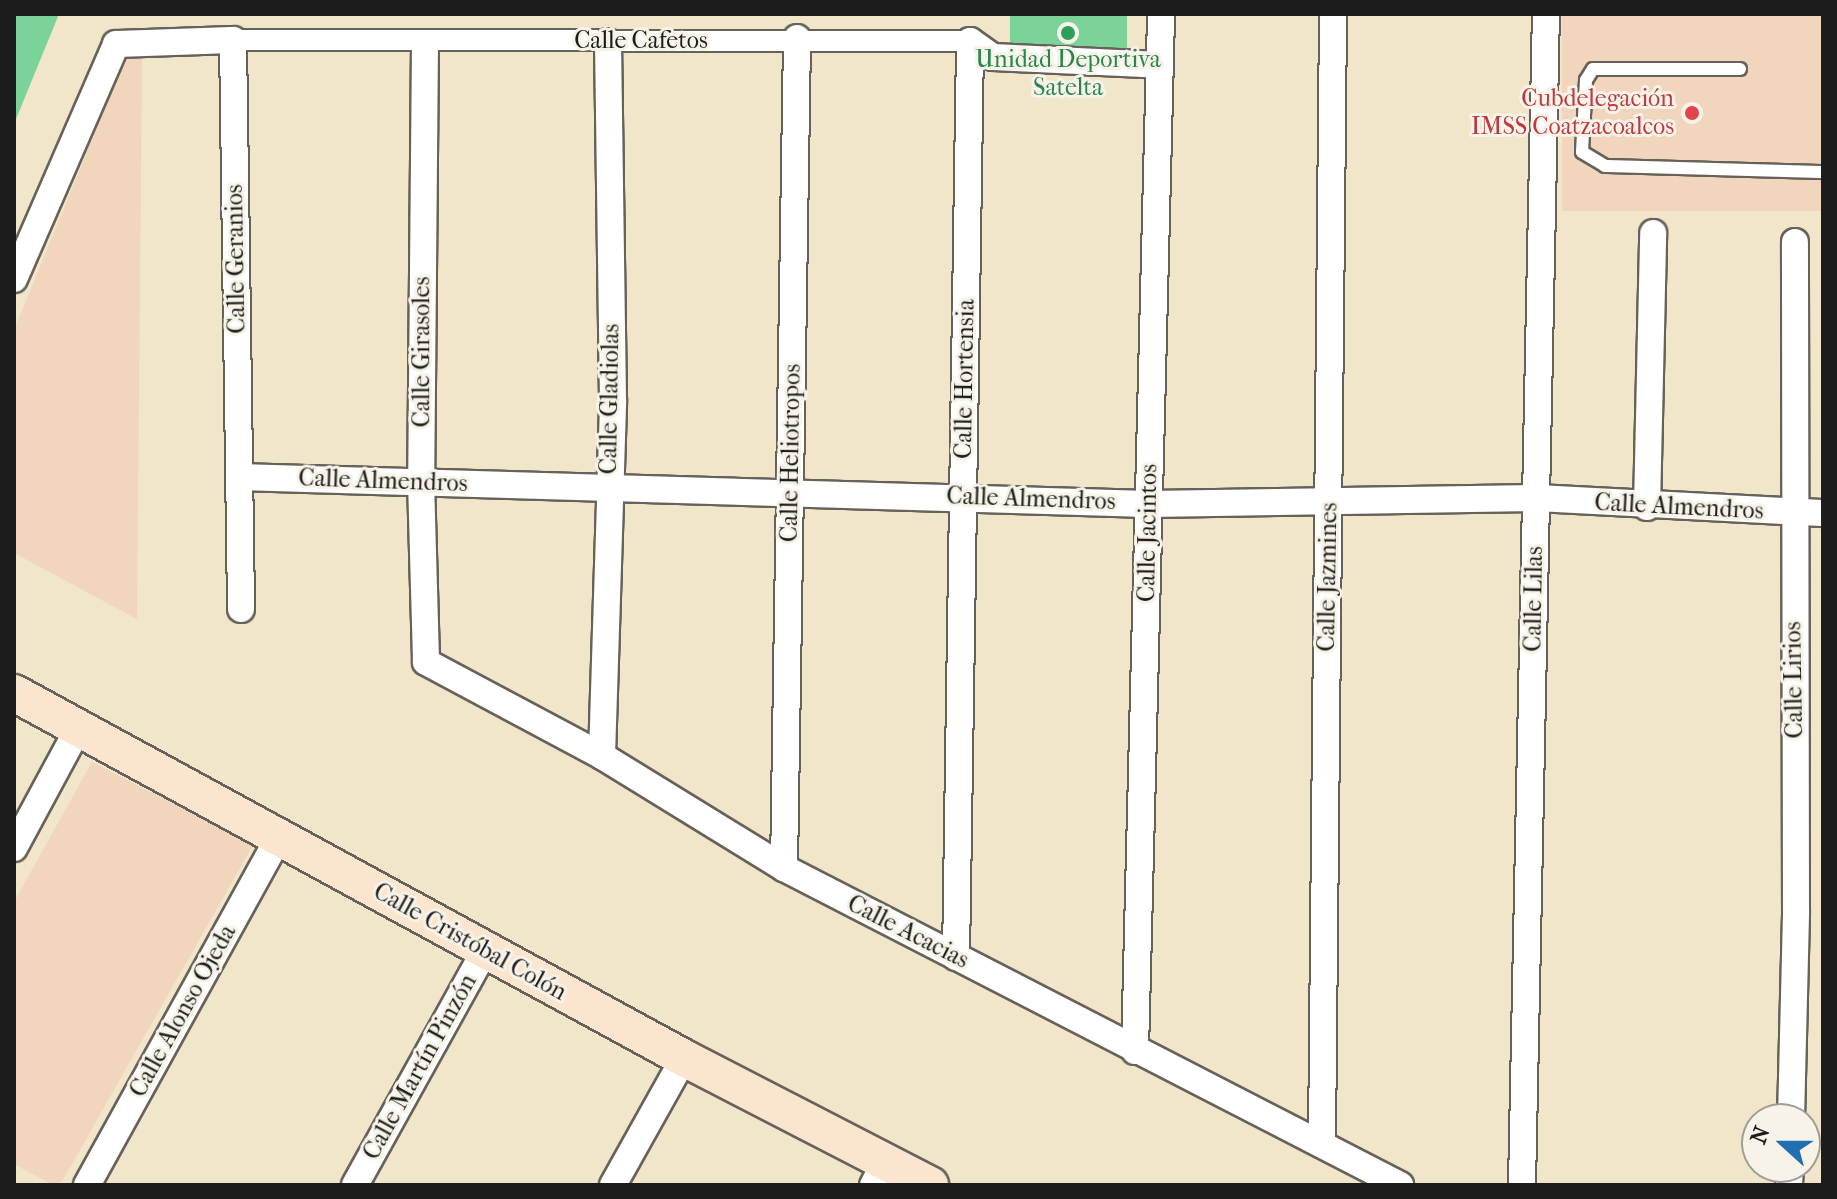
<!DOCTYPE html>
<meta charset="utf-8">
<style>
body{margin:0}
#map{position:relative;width:1837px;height:1199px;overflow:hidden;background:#f1e5ca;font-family:"IM FELL French Canon",serif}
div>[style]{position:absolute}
.built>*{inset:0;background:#f1d5bd;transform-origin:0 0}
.green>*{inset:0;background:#7bd399;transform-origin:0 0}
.roads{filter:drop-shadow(2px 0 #676259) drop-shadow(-2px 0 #676259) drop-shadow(0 2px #676259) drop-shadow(0 -2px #676259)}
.service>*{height:12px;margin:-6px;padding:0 6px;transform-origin:6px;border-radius:6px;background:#fff}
.pedestrian>*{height:20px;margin:-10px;padding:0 10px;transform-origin:10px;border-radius:10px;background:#fff}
.minor>*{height:26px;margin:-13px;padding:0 13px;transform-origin:13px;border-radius:13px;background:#fff}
.secondary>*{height:36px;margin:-18px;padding:0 18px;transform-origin:18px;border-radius:18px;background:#fbe5cf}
.dots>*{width:22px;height:22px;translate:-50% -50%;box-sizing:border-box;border:4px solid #f7f3e8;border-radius:50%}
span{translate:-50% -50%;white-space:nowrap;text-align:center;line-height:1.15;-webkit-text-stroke:6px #f7f3e8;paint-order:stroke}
.street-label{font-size:24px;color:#1c1c1c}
.leisure-label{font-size:24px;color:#27864d}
.health-label{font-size:24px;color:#be3a42}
.right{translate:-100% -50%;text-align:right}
.frame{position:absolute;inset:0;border:16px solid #1c1c1c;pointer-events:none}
.north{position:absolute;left:1741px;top:1103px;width:80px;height:80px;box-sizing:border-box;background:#f7f3e8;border:2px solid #9f9d96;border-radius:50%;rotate:291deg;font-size:22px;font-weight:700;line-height:32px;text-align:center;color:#1c1c1c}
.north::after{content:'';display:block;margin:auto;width:28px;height:36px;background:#1f6fb2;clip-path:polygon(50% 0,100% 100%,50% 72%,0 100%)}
</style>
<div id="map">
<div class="built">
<div style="left:1562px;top:14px;width:261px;height:197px"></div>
<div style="clip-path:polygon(126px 57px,142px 57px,137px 619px,14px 553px,14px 330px)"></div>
<div style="clip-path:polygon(92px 762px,253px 845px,60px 1185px,53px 1185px,14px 1164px,14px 902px)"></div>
</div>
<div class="green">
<div style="clip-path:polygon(14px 14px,59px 14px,14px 124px)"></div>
<div style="left:1010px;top:14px;width:117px;height:38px"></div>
</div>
<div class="roads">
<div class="service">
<div style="left:1740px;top:69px;width:147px;rotate:180deg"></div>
<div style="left:1593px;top:69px;width:13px;rotate:122deg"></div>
<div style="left:1586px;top:80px;width:72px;rotate:93.2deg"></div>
<div style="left:1582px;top:152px;width:27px;rotate:31deg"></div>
<div style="left:1605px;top:166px;width:218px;rotate:1.6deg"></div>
</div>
<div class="pedestrian">
<div style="left:233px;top:40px;width:737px;rotate:0.08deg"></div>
</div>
<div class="minor">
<div style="left:970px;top:41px;width:28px;rotate:35deg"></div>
<div style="left:993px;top:57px;width:167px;rotate:2.7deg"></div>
<div style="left:425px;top:43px;width:438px;rotate:90.5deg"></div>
<div style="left:421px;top:481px;width:181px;rotate:88.4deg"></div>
<div style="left:426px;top:662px;width:200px;rotate:28.1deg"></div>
<div style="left:602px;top:756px;width:214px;rotate:31.6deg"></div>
<div style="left:784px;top:868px;width:693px;rotate:27.23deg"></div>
<div style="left:14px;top:279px;width:256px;rotate:-66.5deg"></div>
<div style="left:116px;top:44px;width:117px;rotate:-2deg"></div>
<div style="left:233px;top:40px;width:569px;rotate:89.19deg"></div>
<div style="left:239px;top:477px;width:909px;rotate:1.7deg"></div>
<div style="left:1148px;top:504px;width:388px;rotate:-0.9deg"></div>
<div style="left:1536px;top:498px;width:287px;rotate:3deg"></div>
<div style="left:1647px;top:507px;width:274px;rotate:-88.7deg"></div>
<div style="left:602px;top:756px;width:356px;rotate:-88.2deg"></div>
<div style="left:613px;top:400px;width:358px;rotate:-90.8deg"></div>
<div style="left:14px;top:848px;width:135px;rotate:-61.7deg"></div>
<div style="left:784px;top:868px;width:830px;rotate:-89.1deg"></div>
<div style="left:956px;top:957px;width:916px;rotate:-89.12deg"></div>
<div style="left:1135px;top:1051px;width:1037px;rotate:-88.56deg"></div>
<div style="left:1791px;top:1119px;width:208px;rotate:-88.6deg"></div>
<div style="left:1796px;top:911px;width:669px;rotate:-90.09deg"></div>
<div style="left:1322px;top:1141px;width:1127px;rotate:-89.44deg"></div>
<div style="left:87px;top:1185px;width:397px;rotate:-61.1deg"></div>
<div style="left:355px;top:1185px;width:269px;rotate:-61deg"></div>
<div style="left:613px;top:1185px;width:145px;rotate:-60.8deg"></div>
<div style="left:873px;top:1185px;width:26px;rotate:-62deg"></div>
<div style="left:1522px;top:1185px;width:1171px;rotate:-88.83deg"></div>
<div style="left:1789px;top:1185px;width:18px;rotate:-87deg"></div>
</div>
<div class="secondary">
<div style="left:14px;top:693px;width:763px;rotate:28.58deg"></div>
<div style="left:684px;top:1058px;width:277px;rotate:27.3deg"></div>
</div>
</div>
<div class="dots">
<div style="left:1068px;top:33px;background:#2e9e5b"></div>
<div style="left:1692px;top:113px;background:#e0444e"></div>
</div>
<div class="street-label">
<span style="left:641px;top:41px">Calle Cafetos</span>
<span style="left:236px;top:259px;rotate:-91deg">Calle Geranios</span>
<span style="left:422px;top:352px;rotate:-90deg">Calle Girasoles</span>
<span style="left:965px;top:379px;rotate:-89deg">Calle Hortensia</span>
<span style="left:610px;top:399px;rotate:-89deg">Calle Gladiolas</span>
<span style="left:791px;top:453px;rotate:-89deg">Calle Heliotropos</span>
<span style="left:383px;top:481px;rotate:2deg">Calle Almendros</span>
<span style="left:1031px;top:499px;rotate:2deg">Calle Almendros</span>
<span style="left:1679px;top:507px;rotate:3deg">Calle Almendros</span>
<span style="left:1148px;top:533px;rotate:-89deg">Calle Jacintos</span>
<span style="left:1328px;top:577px;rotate:-89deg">Calle Jazmines</span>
<span style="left:1534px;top:599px;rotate:-89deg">Calle Lilas</span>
<span style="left:1794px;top:680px;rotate:-91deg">Calle Lirios</span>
<span style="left:908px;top:932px;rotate:27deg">Calle Acacias</span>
<span style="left:470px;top:942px;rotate:29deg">Calle Cristóbal Colón</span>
<span style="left:183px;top:1011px;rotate:-61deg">Calle Alonso Ojeda</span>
<span style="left:420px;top:1067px;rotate:-61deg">Calle Martín Pinzón</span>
</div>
<div class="leisure-label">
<span style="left:1068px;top:74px">Unidad Deportiva<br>Satelta</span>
</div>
<div class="health-label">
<span class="right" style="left:1674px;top:113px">Cubdelegación<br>IMSS Coatzacoalcos</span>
</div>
<div class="frame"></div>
<div class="north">N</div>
</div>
